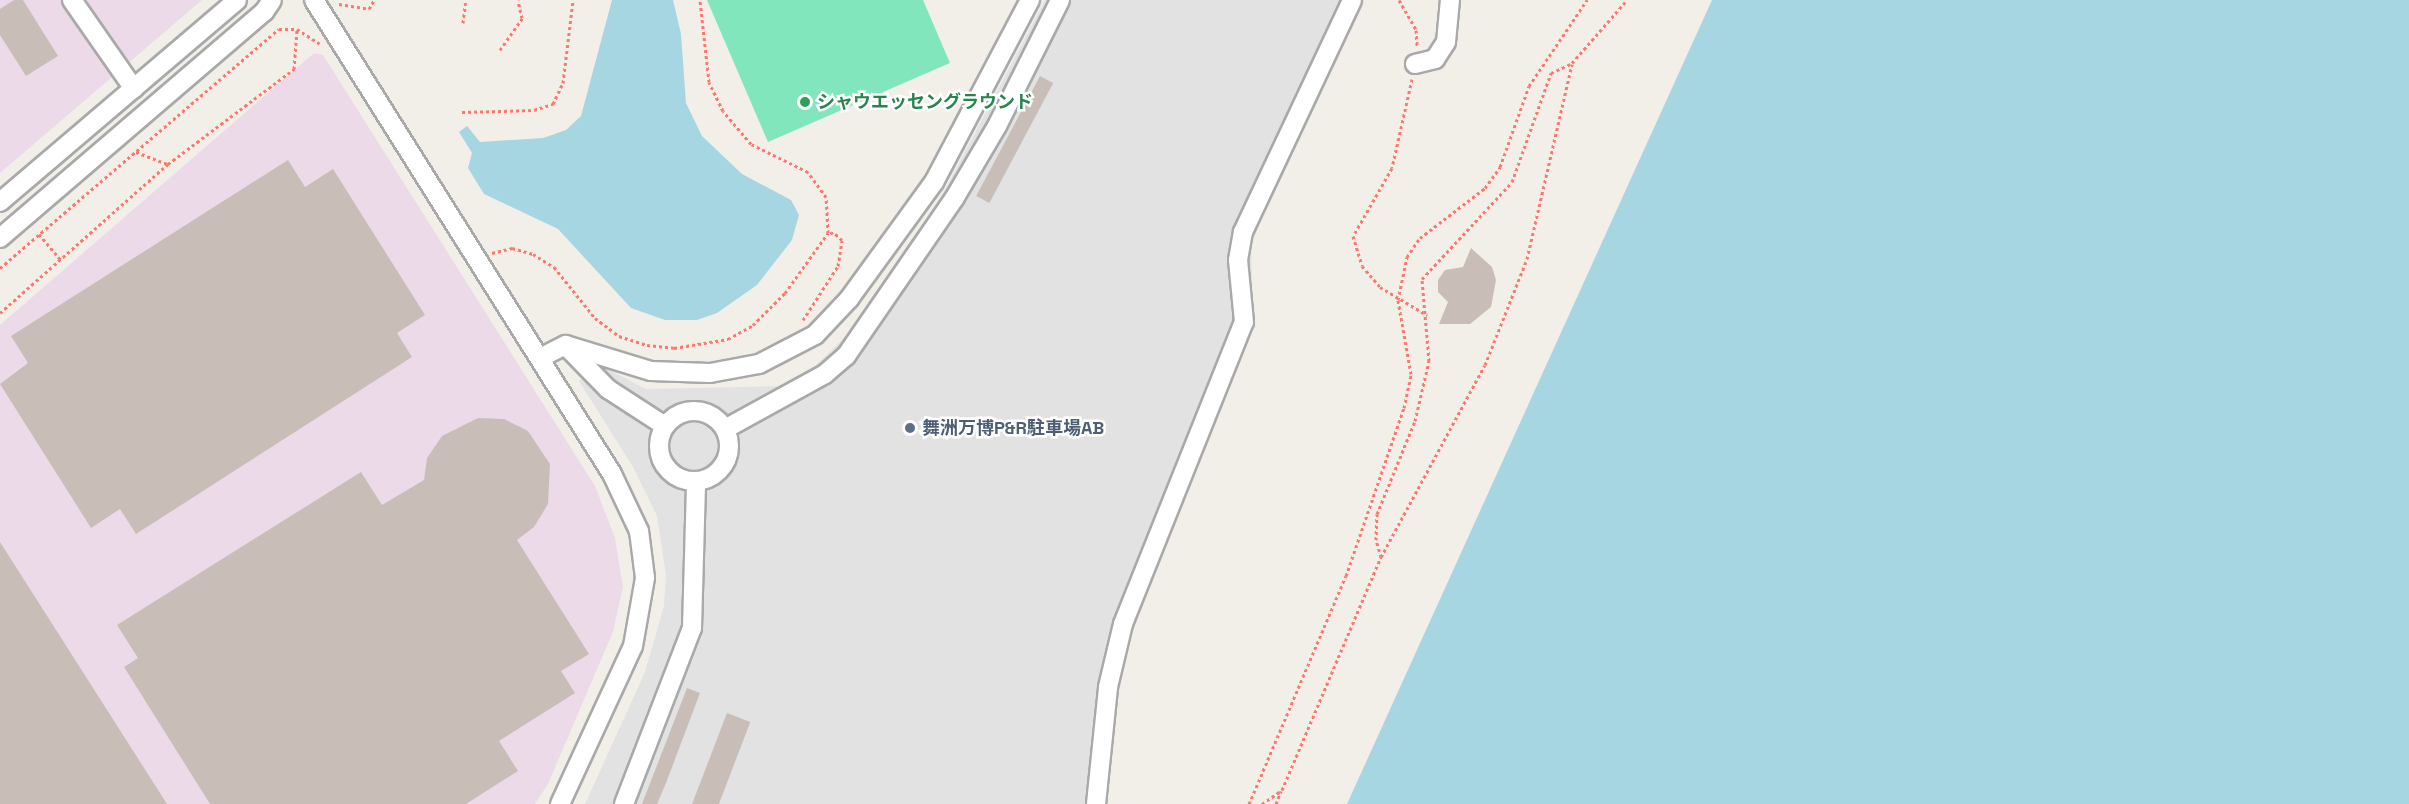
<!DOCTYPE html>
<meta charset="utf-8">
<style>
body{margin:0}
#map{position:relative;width:2409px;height:804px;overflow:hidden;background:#f2efe8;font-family:"Space Grotesk","Noto Sans JP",sans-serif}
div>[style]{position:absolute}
.industrial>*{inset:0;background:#ecdae9}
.pitch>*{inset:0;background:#82e6bd}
.parking>*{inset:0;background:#e2e2e2}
.water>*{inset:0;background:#a6d6e2}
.building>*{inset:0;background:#c8beb7;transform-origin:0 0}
.path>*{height:3px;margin-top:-1.5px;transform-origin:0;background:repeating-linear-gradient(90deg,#ff786d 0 3px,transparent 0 6px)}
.roads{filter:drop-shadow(2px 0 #a9a9a9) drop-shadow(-2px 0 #a9a9a9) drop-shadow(0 2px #a9a9a9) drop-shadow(0 -2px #a9a9a9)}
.minor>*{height:18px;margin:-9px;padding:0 9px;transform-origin:9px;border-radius:9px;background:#fff}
.minor>.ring{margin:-9px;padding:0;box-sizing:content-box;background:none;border:18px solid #fff;border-radius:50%}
.dots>*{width:16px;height:16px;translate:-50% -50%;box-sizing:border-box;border:3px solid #fff;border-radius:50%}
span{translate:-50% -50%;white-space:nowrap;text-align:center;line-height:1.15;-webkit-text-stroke:5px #fff;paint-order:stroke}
.leisure-label{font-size:18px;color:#27864d;font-weight:700}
.left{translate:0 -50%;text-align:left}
.service-label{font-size:18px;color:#4e5e75;font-weight:700}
</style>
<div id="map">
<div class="industrial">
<div style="clip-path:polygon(0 0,202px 0,0 173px)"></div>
<div style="clip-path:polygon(314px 53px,323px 55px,595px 486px,615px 538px,623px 587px,613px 632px,548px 784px,535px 804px,0 804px,0 325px)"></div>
</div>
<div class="pitch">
<div style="clip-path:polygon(707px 0,923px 0,950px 63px,768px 142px)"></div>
</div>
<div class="parking">
<div style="clip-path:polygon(1045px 0,1363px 0,1251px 241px,1253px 327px,1134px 621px,1116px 705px,1106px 804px,585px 804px,645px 672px,664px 606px,666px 575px,657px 516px,633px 467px,579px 381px,600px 365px,646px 389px,781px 386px,815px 366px,846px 336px,940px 199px)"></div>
</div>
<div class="water">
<div style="clip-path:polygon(612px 0,673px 0,681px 34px,686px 103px,702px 136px,742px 174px,791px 200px,799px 215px,792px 240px,757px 285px,717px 313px,697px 320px,665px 320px,631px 308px,558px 229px,484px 194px,468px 168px,472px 153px,459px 132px,467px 126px,480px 142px,543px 138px,566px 130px,581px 116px)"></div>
<div style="clip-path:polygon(1712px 0,2409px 0,2409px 804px,1347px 804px)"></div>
</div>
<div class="building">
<div style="clip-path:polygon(14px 0,23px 0,58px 56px,26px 76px,0 35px,0 9px)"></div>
<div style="left:1040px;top:76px;width:15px;height:136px;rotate:28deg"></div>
<div style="clip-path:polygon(288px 160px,305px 187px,333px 169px,425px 315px,397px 333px,412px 357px,136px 534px,120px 509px,91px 528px,0 384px,28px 363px,11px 336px)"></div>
<div style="clip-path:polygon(1471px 248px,1492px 267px,1496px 280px,1491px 307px,1470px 324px,1439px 324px,1448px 302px,1438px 292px,1438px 280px,1445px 270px,1463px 267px)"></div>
<div style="clip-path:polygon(478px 418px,504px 419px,528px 431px,550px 464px,548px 504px,534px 527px,517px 540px,589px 654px,561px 671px,575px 693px,499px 741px,518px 771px,466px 804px,210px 804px,124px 667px,138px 658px,117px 625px,361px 472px,382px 505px,424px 480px,427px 458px,442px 436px)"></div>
<div style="clip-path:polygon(0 542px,167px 804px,0 804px)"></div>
<div style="clip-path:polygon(687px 688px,700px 693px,666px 783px,657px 804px,642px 804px)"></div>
<div style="left:727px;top:713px;width:25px;height:99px;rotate:21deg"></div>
</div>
<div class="path">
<div style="left:1399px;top:0;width:34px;rotate:60deg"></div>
<div style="left:1416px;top:30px;width:16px;rotate:86deg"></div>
<div style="left:339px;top:4px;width:30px;rotate:9deg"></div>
<div style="left:369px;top:9px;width:10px;rotate:-61deg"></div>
<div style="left:463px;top:23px;width:23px;rotate:-83deg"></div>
<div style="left:500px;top:50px;width:39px;rotate:-55deg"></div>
<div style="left:522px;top:18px;width:18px;rotate:-103deg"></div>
<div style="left:1412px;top:79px;width:91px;rotate:102.7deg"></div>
<div style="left:1392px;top:168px;width:78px;rotate:119.8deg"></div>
<div style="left:1353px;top:236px;width:31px;rotate:73deg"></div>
<div style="left:1362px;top:266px;width:28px;rotate:49deg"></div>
<div style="left:1380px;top:287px;width:55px;rotate:30.8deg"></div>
<div style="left:462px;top:112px;width:72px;rotate:-1.6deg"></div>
<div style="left:534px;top:110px;width:20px;rotate:-18deg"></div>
<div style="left:553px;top:104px;width:23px;rotate:-65deg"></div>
<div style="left:563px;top:83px;width:84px;rotate:-83.1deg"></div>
<div style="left:136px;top:152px;width:34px;rotate:21deg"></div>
<div style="left:39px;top:234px;width:34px;rotate:50deg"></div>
<div style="left:492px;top:253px;width:21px;rotate:-14deg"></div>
<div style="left:512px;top:248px;width:22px;rotate:16deg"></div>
<div style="left:533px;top:254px;width:25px;rotate:32deg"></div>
<div style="left:554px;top:267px;width:65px;rotate:51.2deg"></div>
<div style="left:595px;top:318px;width:30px;rotate:37deg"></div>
<div style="left:619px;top:336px;width:29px;rotate:18deg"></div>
<div style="left:647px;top:345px;width:27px;rotate:6deg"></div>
<div style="left:674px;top:348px;width:55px;rotate:-9.5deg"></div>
<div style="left:728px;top:339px;width:29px;rotate:-29deg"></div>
<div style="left:753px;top:325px;width:45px;rotate:-45deg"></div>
<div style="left:785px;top:293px;width:74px;rotate:-54.4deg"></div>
<div style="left:828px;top:233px;width:36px;rotate:-93deg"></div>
<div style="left:826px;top:197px;width:31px;rotate:-126deg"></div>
<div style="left:808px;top:172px;width:64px;rotate:-153.8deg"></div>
<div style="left:751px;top:144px;width:43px;rotate:-130.3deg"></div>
<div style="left:723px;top:111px;width:32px;rotate:-116deg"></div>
<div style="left:709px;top:82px;width:82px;rotate:-96.3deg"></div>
<div style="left:0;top:268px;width:367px;rotate:-40.6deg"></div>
<div style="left:279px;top:29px;width:18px"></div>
<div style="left:297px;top:29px;width:27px;rotate:33deg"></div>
<div style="left:0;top:313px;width:225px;rotate:-41.6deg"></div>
<div style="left:168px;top:164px;width:158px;rotate:-37deg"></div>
<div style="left:294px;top:69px;width:40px;rotate:-85.7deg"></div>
<div style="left:803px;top:320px;width:64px;rotate:-57.1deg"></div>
<div style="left:838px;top:266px;width:26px;rotate:-81deg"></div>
<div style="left:842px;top:240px;width:12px;rotate:-138deg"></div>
<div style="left:833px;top:232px;width:6px;rotate:149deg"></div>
<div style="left:1381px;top:557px;width:218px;rotate:-61.6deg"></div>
<div style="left:1485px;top:365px;width:114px;rotate:-68.4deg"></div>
<div style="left:1527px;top:259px;width:200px;rotate:-77deg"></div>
<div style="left:1249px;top:804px;width:248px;rotate:-67deg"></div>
<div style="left:1346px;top:576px;width:178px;rotate:-71deg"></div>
<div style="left:1404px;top:408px;width:35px;rotate:-78deg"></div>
<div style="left:1411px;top:374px;width:75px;rotate:-100deg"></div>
<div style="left:1398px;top:300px;width:44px;rotate:-78.2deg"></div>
<div style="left:1407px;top:257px;width:23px;rotate:-56deg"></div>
<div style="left:1420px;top:238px;width:82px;rotate:-37.6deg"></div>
<div style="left:1485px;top:188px;width:26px;rotate:-54deg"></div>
<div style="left:1500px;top:167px;width:86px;rotate:-70.3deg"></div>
<div style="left:1529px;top:86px;width:104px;rotate:-56deg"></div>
<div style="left:1262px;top:804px;width:24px;rotate:-35deg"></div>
<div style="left:1282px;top:790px;width:253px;rotate:-67deg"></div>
<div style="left:1381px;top:557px;width:18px;rotate:-106deg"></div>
<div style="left:1376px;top:540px;width:26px;rotate:-88deg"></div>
<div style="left:1377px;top:514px;width:100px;rotate:-67.8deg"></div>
<div style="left:1415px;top:421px;width:62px;rotate:-76.9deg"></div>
<div style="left:1429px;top:361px;width:82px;rotate:-94.9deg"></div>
<div style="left:1422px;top:279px;width:132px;rotate:-47.1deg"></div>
<div style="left:1512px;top:182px;width:116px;rotate:-70.3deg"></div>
<div style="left:1551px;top:73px;width:23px;rotate:-25deg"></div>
<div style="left:1572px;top:63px;width:84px;rotate:-48.9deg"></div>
<div style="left:1276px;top:804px;width:14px;rotate:-69deg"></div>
</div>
<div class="roads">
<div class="minor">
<div style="left:72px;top:0;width:108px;rotate:55.1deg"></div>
<div style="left:314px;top:0;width:560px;rotate:57.84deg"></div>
<div style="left:612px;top:474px;width:63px;rotate:64.7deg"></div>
<div style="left:639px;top:531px;width:47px;rotate:82.7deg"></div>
<div style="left:645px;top:578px;width:69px;rotate:100deg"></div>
<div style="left:633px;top:646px;width:174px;rotate:114.8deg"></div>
<div style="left:1415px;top:64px;width:21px;rotate:-14deg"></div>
<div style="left:1435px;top:59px;width:20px;rotate:-57deg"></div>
<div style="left:1446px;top:42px;width:42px;rotate:-84.6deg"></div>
<div style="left:0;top:202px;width:311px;rotate:-40.4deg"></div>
<div style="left:0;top:238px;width:348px;rotate:-40.6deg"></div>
<div style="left:264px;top:12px;width:14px;rotate:-56deg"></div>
<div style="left:567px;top:347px;width:59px;rotate:45.7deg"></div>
<div style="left:608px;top:389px;width:68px;rotate:33deg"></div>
<div style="left:540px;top:358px;width:29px;rotate:-27deg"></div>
<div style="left:566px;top:345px;width:89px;rotate:17deg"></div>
<div style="left:651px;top:371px;width:59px;rotate:1.9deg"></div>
<div style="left:710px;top:373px;width:50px;rotate:-10.4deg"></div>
<div style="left:759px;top:364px;width:63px;rotate:-27.4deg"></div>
<div style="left:815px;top:335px;width:50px;rotate:-46.6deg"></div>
<div style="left:849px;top:299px;width:145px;rotate:-54deg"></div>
<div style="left:934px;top:182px;width:206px;rotate:-62.2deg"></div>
<div class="ring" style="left:659px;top:411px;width:52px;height:52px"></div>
<div style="left:725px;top:429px;width:114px;rotate:-28.8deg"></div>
<div style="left:825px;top:374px;width:28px;rotate:-41deg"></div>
<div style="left:846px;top:356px;width:191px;rotate:-55.5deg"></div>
<div style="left:954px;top:199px;width:85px;rotate:-59.5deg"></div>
<div style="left:997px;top:126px;width:141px;rotate:-63.4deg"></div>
<div style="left:624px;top:804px;width:189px;rotate:-68.9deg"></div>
<div style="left:692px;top:628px;width:147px;rotate:-88.4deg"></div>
<div style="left:1096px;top:804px;width:118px;rotate:-84.1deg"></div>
<div style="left:1108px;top:687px;width:65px;rotate:-76.6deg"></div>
<div style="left:1123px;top:624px;width:325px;rotate:-68.2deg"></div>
<div style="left:1244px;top:322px;width:62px;rotate:-95.5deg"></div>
<div style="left:1238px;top:260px;width:28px;rotate:-80deg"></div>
<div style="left:1243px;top:232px;width:256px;rotate:-64.8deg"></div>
</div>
</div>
<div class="dots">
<div style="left:805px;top:102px;background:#2e9e5b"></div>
<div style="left:910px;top:428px;background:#5c6f8a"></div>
</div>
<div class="leisure-label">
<span class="left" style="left:817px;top:102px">シャウエッセングラウンド</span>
</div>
<div class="service-label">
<span class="left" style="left:922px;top:428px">舞洲万博P&amp;R駐車場AB</span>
</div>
</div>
